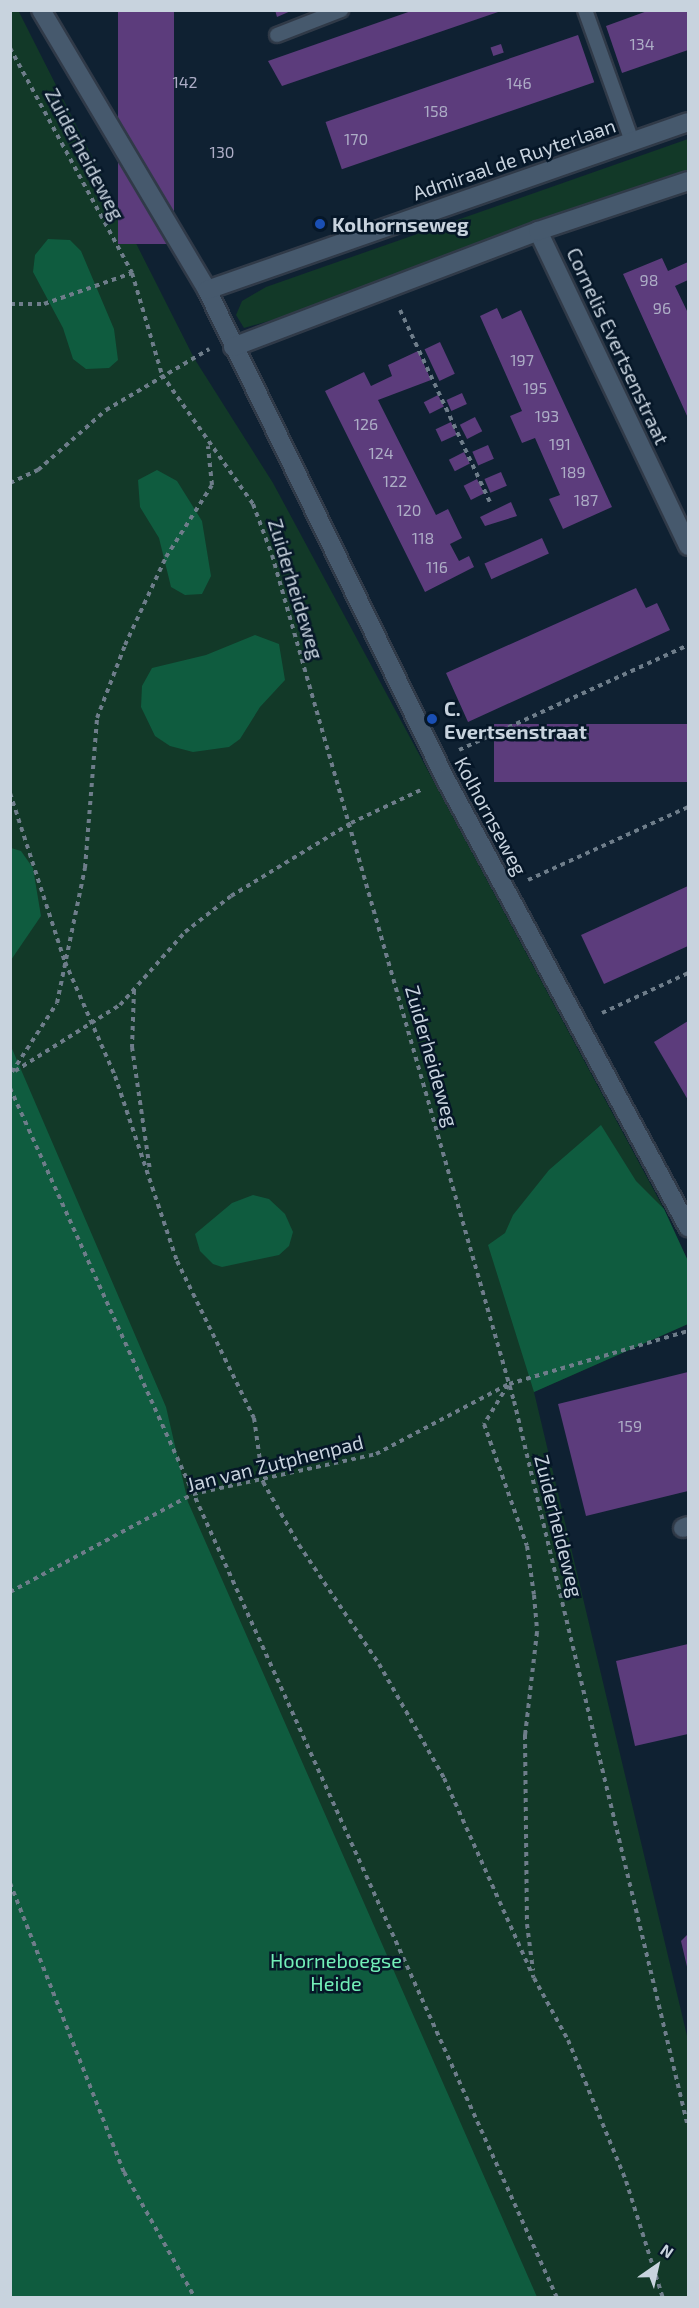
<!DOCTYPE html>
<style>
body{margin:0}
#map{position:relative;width:699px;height:2308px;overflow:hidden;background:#0f2132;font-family:"Exo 2",sans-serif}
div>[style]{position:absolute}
.green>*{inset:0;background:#123928}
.forest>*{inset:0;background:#0f5c3f}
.building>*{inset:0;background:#5c3c7c;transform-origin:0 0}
.path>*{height:4px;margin-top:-2px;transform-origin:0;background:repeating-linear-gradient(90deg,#6e7d8a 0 4.5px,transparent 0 9px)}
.roads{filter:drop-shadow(2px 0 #303a48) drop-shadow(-2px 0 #303a48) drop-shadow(0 2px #303a48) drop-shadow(0 -2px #303a48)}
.service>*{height:14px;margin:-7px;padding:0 7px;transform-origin:7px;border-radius:7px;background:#46596d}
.minor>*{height:18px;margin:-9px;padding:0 9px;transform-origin:9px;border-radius:9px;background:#46596d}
.dots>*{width:16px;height:16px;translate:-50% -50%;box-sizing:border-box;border:3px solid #061728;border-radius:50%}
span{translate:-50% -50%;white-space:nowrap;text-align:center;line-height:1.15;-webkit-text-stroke:5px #061728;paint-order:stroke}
.number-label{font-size:16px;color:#adadc6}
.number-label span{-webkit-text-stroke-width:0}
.street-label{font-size:20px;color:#c8d3de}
.poi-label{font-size:20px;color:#c8d3de;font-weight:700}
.left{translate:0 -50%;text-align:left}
.park-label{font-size:20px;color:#72efb8}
.frame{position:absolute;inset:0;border:12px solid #c8d3de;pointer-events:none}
.north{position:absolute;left:627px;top:2236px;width:60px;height:60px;-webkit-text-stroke:4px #061728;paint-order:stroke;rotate:34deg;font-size:16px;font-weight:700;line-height:24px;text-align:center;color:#c8d3de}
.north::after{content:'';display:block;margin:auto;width:21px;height:27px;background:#c8d3de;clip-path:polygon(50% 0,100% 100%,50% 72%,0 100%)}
</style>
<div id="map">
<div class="green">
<div style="clip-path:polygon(18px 10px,194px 358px,273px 483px,664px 1209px,688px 1261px,688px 1324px,534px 1392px,688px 2040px,688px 2297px,11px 2298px,10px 11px)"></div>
<div style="clip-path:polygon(688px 139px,688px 173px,297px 313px,244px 328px,236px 315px,242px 301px,266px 287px)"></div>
</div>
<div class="forest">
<div style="clip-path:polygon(48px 239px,70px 240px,81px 251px,114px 329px,118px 360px,109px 368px,86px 369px,73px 359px,63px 328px,33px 272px,35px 255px)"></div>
<div style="clip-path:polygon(157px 470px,177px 481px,202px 521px,211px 576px,202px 594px,185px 595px,171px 587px,159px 538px,140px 507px,138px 480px)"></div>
<div style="clip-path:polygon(255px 635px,279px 644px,285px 680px,260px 707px,240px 739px,229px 747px,193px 752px,170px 746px,155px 736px,141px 707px,142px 686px,152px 668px,206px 655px)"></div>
<div style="clip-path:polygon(11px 848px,21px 851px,33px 868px,41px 916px,11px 960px)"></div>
<div style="clip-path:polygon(10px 1044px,166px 1407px,188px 1502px,537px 2297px,11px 2297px)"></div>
<div style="clip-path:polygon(601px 1125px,636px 1181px,664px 1209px,688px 1261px,688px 1324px,534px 1392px,488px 1245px,505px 1233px,513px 1215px,549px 1170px)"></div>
<div style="clip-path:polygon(253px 1195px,269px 1199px,285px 1214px,293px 1232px,289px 1246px,279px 1255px,222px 1267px,213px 1264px,200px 1251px,195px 1234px,232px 1203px)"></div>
</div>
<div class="building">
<div style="left:118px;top:10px;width:56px;height:234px"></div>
<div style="clip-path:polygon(275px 10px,293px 10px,277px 17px)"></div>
<div style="clip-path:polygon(414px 10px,501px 11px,282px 86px,268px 61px)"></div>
<div style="clip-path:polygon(650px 10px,688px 10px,688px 50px,622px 73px,606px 26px)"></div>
<div style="left:578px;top:35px;width:50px;height:267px;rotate:71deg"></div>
<div style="left:501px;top:44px;width:9px;height:11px;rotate:72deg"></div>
<div style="clip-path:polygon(662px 258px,668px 271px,688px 262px,688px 280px,675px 286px,688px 313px,688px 418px,623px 274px)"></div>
<div style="clip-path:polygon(497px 308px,502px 319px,521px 310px,612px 507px,563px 529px,549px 499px,560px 495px,535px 438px,522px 443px,510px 416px,522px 411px,480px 316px)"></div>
<div style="left:440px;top:342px;width:35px;height:17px;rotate:65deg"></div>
<div style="clip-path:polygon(418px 351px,431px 380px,378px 400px,436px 515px,448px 509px,462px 538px,450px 544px,459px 561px,469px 556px,474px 567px,425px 592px,325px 391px,364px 372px,371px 386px,392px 376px,388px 365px)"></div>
<div style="left:462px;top:393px;width:12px;height:17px;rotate:66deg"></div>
<div style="left:438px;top:395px;width:13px;height:16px;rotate:63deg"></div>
<div style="left:475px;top:417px;width:16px;height:17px;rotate:63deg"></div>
<div style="left:451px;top:422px;width:14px;height:17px;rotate:65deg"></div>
<div style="left:488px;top:445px;width:15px;height:17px;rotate:67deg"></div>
<div style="left:464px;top:452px;width:13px;height:17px;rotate:63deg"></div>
<div style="left:501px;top:472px;width:15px;height:18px;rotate:67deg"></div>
<div style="left:477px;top:479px;width:16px;height:15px;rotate:63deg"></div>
<div style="clip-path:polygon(511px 502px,517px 516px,485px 526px,480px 517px)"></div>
<div style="left:542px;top:538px;width:17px;height:63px;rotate:66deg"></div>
<div style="clip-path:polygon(636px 588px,646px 608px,657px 603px,670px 630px,468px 722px,446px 673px)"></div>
<div style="left:688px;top:724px;width:58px;height:194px;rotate:90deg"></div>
<div style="clip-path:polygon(688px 886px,688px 946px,604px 984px,581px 935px)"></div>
<div style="clip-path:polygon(688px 1021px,688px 1100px,654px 1042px)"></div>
<div style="clip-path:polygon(688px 1372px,688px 1491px,586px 1516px,558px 1404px)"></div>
<div style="clip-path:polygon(688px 1644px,688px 1734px,635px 1746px,616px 1661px)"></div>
<div style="clip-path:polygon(688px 1934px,688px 1971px,681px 1941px)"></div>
</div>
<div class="path">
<div style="left:10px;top:48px;width:256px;rotate:61.5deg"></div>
<div style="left:132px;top:273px;width:106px;rotate:73.6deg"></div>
<div style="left:162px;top:375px;width:158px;rotate:54.8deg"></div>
<div style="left:253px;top:504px;width:54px;rotate:69.6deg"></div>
<div style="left:272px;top:555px;width:880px;rotate:74.04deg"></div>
<div style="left:514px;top:1401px;width:747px;rotate:76.52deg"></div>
<div style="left:10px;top:304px;width:34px"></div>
<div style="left:44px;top:304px;width:93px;rotate:-19.4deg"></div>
<div style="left:400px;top:310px;width:214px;rotate:64.9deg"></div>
<div style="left:10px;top:483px;width:31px;rotate:-25deg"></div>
<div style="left:38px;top:470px;width:91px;rotate:-41.4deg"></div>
<div style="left:106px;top:410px;width:120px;rotate:-30.6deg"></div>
<div style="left:459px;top:750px;width:252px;rotate:-24.6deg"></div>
<div style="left:10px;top:793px;width:178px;rotate:72deg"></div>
<div style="left:65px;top:962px;width:124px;rotate:66.3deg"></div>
<div style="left:115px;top:1076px;width:195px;rotate:71.5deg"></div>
<div style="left:177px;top:1261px;width:175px;rotate:63.9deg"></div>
<div style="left:254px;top:1418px;width:65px;rotate:82deg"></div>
<div style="left:263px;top:1482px;width:73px;rotate:60.3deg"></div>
<div style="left:299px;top:1545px;width:143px;rotate:56.1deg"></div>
<div style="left:379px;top:1664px;width:131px;rotate:60.3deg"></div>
<div style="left:444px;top:1778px;width:219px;rotate:65.8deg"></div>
<div style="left:534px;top:1978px;width:71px;rotate:61.3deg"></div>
<div style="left:568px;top:2040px;width:152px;rotate:67.6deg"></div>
<div style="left:626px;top:2181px;width:123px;rotate:72.5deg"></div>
<div style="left:528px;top:880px;width:176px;rotate:-24.5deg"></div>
<div style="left:134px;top:990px;width:57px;rotate:92deg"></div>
<div style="left:132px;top:1047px;width:124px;rotate:81.7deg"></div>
<div style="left:602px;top:1013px;width:95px;rotate:-24.9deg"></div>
<div style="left:15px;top:1071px;width:124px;rotate:-32.2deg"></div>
<div style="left:120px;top:1005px;width:98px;rotate:-48.3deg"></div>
<div style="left:185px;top:932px;width:58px;rotate:-38deg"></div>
<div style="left:231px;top:896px;width:140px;rotate:-31.3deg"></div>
<div style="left:351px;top:823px;width:80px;rotate:-25.3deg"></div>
<div style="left:12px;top:1072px;width:82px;rotate:-56.9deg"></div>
<div style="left:57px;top:1003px;width:138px;rotate:-78.3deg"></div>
<div style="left:85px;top:868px;width:150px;rotate:-85.4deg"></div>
<div style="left:97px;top:718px;width:78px;rotate:-69deg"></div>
<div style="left:125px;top:645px;width:97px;rotate:-65deg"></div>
<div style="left:166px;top:557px;width:85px;rotate:-57.4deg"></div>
<div style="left:212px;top:485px;width:39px;rotate:-96deg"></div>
<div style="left:10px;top:1088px;width:1328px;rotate:65.67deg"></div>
<div style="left:508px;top:1385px;width:46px;rotate:121.6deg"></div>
<div style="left:484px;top:1424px;width:129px;rotate:70.6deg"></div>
<div style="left:527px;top:1546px;width:49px;rotate:81.9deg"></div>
<div style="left:534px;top:1595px;width:37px;rotate:85deg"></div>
<div style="left:537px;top:1632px;width:104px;rotate:96.6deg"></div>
<div style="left:525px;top:1735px;width:189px;rotate:89.4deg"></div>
<div style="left:527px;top:1924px;width:47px;rotate:82.7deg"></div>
<div style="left:10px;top:1592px;width:208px;rotate:-28.2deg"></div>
<div style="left:193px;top:1494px;width:187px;rotate:-12.3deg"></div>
<div style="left:376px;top:1454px;width:150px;rotate:-27.8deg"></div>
<div style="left:509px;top:1384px;width:187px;rotate:-16.5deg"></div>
<div style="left:10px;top:1883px;width:311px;rotate:68.5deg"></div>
<div style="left:124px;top:2172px;width:145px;rotate:60.6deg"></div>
</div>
<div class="roads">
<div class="service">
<div style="left:585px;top:10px;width:139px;rotate:70.3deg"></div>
<div style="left:277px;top:35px;width:69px;rotate:-21.3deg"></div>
</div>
<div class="minor">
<div style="left:41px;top:10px;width:326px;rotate:59.3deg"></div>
<div style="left:207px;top:290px;width:543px;rotate:64deg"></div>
<div style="left:445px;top:778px;width:511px;rotate:61.58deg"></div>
<div style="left:538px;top:231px;width:349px;rotate:64.5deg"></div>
<div style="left:207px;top:290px;width:509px;rotate:-19.25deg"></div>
<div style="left:233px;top:347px;width:326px;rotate:-20.8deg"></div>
<div style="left:538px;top:231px;width:158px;rotate:-18.4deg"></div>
<div style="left:683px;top:1528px;width:5px;rotate:-22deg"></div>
</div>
</div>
<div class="dots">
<div style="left:320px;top:224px;background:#1a4fb4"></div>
<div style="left:432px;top:719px;background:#1a4fb4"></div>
</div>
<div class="number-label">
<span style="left:642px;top:44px">134</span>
<span style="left:185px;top:82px">142</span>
<span style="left:519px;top:83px">146</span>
<span style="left:436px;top:111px">158</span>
<span style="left:356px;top:139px">170</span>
<span style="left:222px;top:152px">130</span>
<span style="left:649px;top:280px">98</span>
<span style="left:662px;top:308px">96</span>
<span style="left:522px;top:360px">197</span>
<span style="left:535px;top:388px">195</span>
<span style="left:547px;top:416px">193</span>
<span style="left:366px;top:424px">126</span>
<span style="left:560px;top:444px">191</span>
<span style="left:381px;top:453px">124</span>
<span style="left:573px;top:472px">189</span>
<span style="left:395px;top:481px">122</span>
<span style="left:586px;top:500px">187</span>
<span style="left:409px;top:510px">120</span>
<span style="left:423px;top:538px">118</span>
<span style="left:437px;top:567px">116</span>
<span style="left:630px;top:1426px">159</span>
</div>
<div class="street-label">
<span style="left:85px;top:154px;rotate:62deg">Zuiderheideweg</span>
<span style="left:514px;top:159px;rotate:-19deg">Admiraal de Ruyterlaan</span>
<span style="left:618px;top:346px;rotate:65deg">Cornelis Evertsenstraat</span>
<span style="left:296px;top:589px;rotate:73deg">Zuiderheideweg</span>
<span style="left:491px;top:816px;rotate:62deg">Kolhornseweg</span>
<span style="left:432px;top:1056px;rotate:74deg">Zuiderheideweg</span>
<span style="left:275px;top:1463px;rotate:-14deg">Jan van Zutphenpad</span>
<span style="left:559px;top:1526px;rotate:76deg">Zuiderheideweg</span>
</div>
<div class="poi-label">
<span class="left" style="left:332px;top:224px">Kolhornseweg</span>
<span class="left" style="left:444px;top:720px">C.<br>Evertsenstraat</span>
</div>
<div class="park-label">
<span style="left:336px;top:1972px">Hoorneboegse<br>Heide</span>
</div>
<div class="frame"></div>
<div class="north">N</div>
</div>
